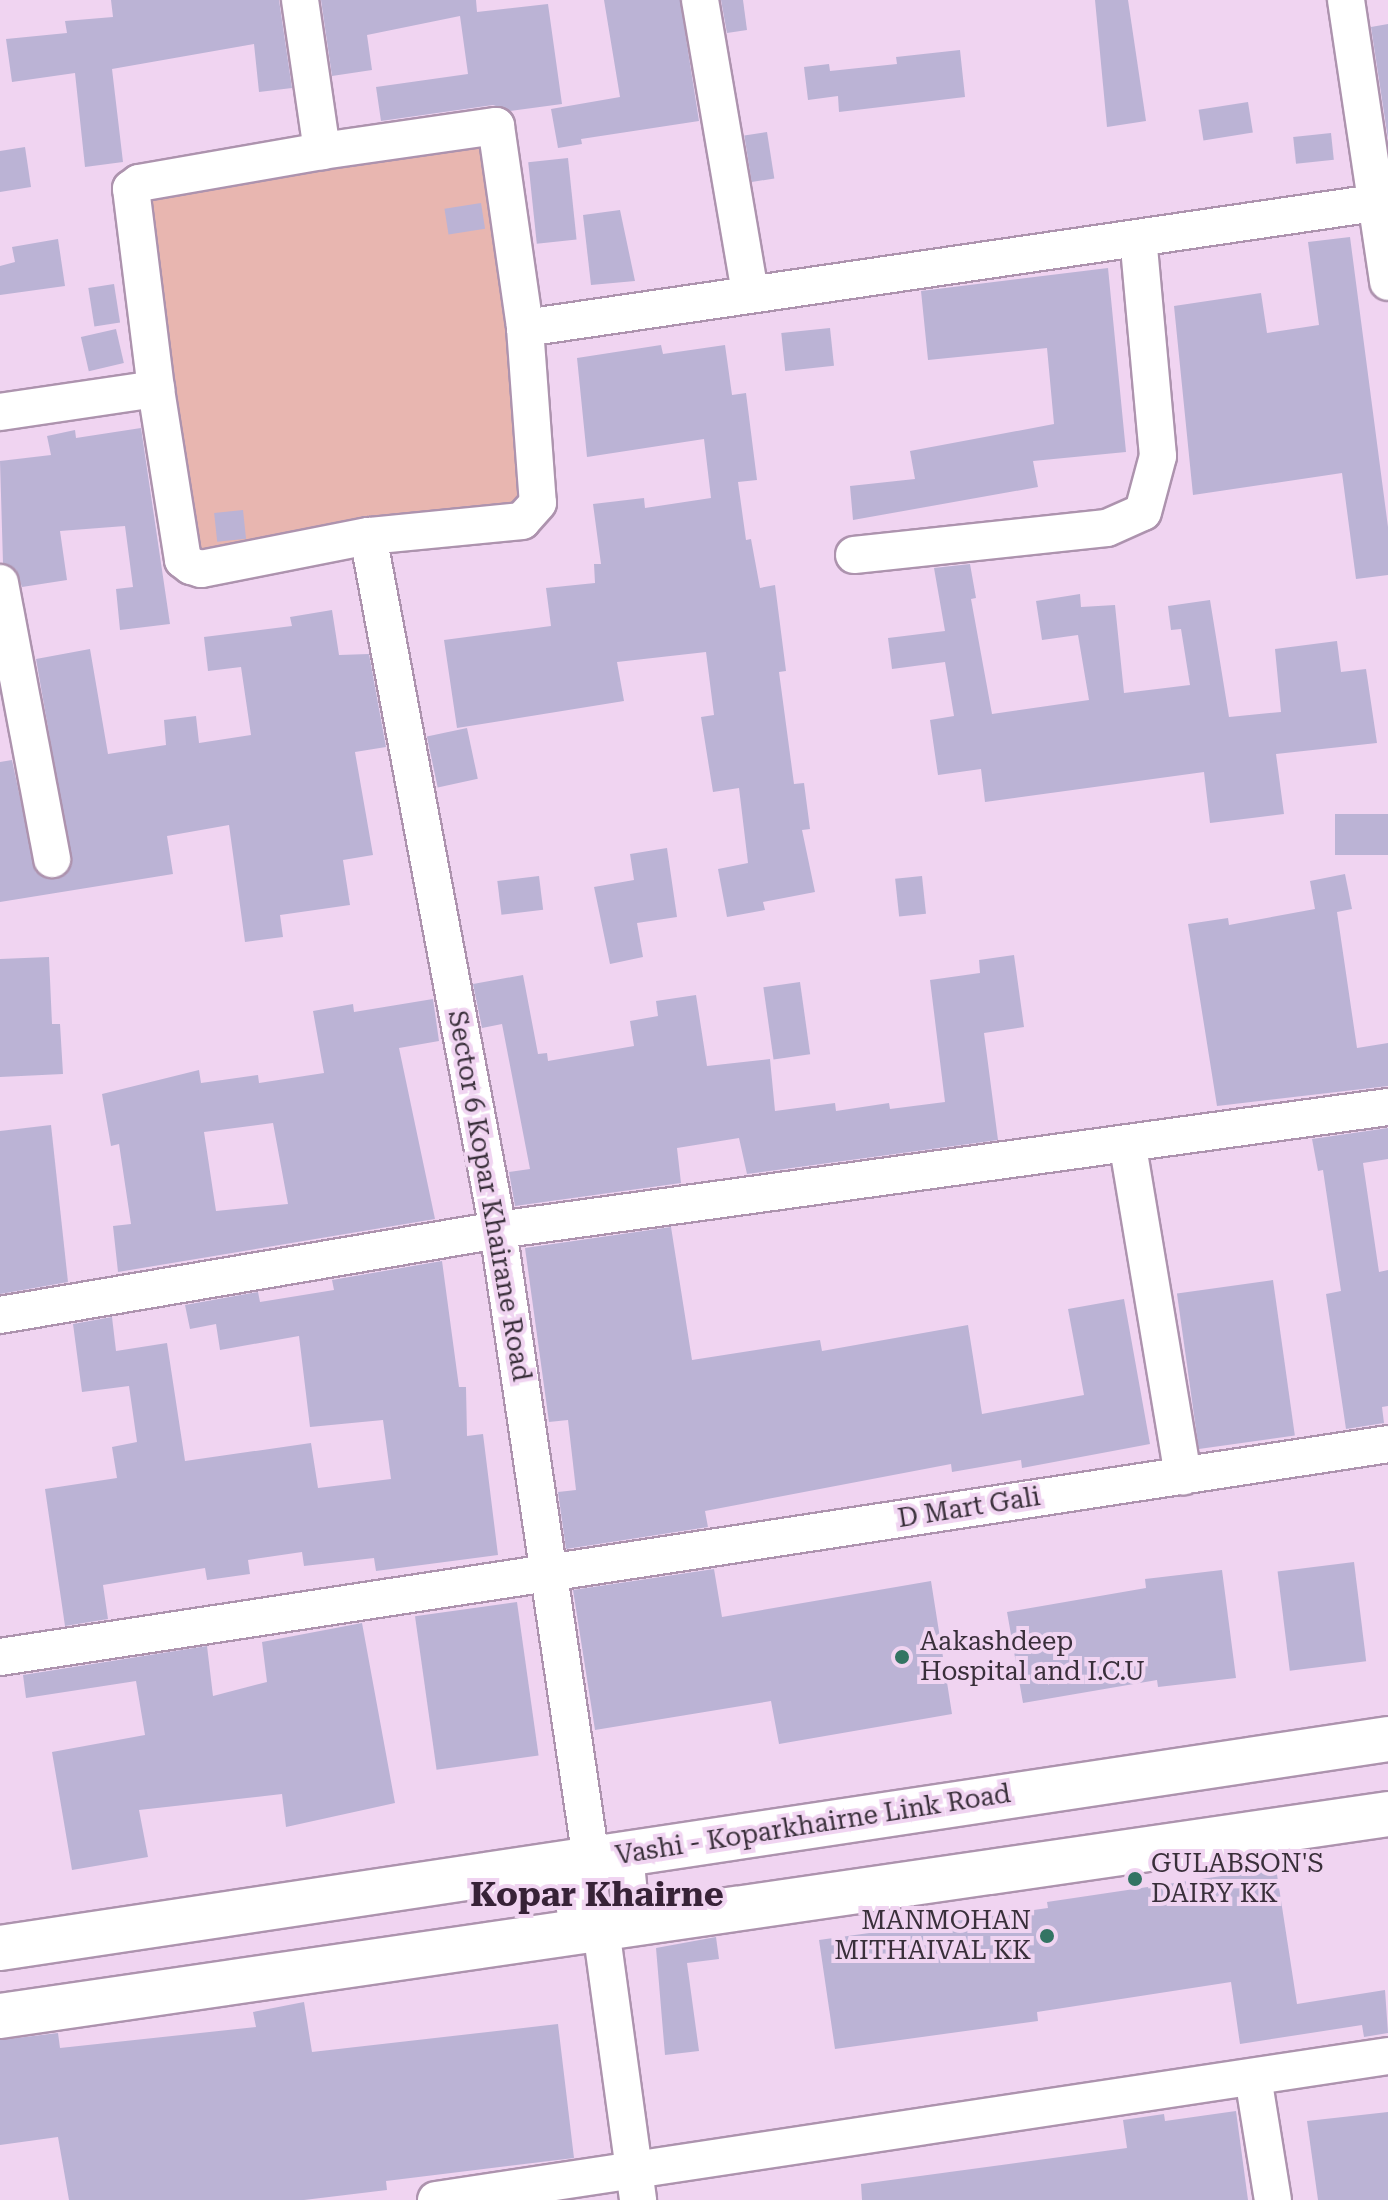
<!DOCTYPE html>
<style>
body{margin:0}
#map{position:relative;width:1388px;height:2200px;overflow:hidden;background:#f0d4f1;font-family:"Roboto Serif",serif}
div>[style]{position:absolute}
.green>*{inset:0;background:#e8b6b0;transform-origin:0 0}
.building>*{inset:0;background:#bbb3d5;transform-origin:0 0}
.roads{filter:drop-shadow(2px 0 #ad93ae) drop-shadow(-2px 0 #ad93ae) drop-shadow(0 2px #ad93ae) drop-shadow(0 -2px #ad93ae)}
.street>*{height:36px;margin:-18px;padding:0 18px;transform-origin:18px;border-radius:18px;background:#fff}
.secondary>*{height:44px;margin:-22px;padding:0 22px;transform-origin:22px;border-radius:22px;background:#fff}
.dots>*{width:22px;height:22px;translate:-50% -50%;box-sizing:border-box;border:4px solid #f0d4f1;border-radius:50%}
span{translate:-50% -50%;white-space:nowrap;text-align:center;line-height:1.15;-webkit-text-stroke:8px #f0d4f1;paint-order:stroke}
.street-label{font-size:26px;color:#392f3a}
.poi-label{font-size:26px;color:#392f3a}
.left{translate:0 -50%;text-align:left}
.right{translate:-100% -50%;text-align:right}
.district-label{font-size:34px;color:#372237;font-weight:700}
</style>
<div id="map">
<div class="green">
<div style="left:480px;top:143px;width:391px;height:335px;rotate:82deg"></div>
</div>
<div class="building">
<div style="clip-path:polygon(111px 0,279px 0,292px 88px,259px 92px,254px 44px,112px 69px,123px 162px,85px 167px,75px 73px,12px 82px,6px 39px,67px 33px,65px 21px,113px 17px)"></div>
<div style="clip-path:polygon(321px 0,476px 0,477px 12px,548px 4px,562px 104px,510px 111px,493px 105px,381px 121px,376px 87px,468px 74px,460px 16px,367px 35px,372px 70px,332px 76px)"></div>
<div style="clip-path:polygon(604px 0,680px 0,699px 121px,581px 139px,582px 144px,558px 148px,551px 109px,620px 97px)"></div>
<div style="clip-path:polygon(721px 0,743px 0,747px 30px,727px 33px)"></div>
<div style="clip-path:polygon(1095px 0,1128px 0,1146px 121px,1107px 127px)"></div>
<div style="clip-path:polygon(1388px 24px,1388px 139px,1371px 27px)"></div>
<div style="clip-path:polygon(960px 50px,965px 97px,839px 112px,838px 96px,808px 100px,804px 67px,829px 64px,830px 71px,897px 64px,896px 57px)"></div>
<div style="left:1248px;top:102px;width:31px;height:50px;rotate:81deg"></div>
<div style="left:767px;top:132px;width:47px;height:23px;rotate:81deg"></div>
<div style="left:1331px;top:133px;width:27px;height:38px;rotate:84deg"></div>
<div style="clip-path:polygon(25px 147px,31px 187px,0 192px,0 151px)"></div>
<div style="left:568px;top:158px;width:82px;height:40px;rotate:84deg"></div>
<div style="left:481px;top:203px;width:26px;height:37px;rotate:81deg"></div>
<div style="clip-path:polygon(620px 210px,635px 281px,591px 285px,583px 215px)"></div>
<div style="clip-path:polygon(1350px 237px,1388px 527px,1388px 575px,1356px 579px,1342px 473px,1193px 495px,1174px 306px,1261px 293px,1267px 333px,1319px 325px,1308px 242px)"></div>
<div style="clip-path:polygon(58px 239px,65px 286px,0 295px,0 266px,15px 262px,12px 247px)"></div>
<div style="clip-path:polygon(1108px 268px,1126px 452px,1033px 461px,1038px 487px,853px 520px,850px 486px,915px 479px,910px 451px,1054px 424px,1047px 348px,928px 360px,921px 291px)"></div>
<div style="left:114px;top:284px;width:39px;height:26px;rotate:81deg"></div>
<div style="left:830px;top:328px;width:38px;height:49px;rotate:84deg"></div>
<div style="left:116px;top:329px;width:35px;height:36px;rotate:77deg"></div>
<div style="clip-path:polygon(661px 345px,663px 354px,725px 345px,732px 395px,746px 393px,757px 480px,738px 482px,746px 540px,751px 539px,760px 588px,775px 585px,786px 671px,779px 672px,794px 784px,804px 783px,810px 829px,802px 830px,815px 892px,763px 902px,765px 910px,727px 917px,718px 869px,748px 863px,739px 788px,713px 792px,701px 717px,714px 715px,706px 652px,617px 662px,624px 701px,457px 728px,444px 640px,551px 626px,546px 588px,595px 583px,594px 564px,601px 564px,593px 504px,644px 498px,645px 508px,711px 498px,704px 439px,587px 457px,577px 358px)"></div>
<div style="clip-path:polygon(141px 428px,170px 624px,120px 630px,116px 589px,133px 587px,125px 526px,60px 531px,67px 580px,22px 587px,16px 570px,3px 563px,0 461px,51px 455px,47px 436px,75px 430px,76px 438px)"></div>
<div style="left:243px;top:510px;width:29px;height:29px;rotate:84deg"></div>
<div style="clip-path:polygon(970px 564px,976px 598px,971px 599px,992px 714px,1089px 700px,1078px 635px,1042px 640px,1036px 601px,1080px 594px,1081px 607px,1115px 605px,1124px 693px,1190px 685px,1181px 629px,1171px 630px,1168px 606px,1210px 600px,1229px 717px,1281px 712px,1275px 649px,1337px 641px,1341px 672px,1366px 669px,1377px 743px,1276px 754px,1284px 814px,1252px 818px,1210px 823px,1204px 772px,985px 802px,981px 769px,938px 775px,930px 720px,954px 716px,945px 662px,892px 669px,888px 638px,945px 631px,934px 568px)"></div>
<div style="clip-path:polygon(332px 610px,339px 655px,369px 654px,386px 747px,355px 752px,373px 855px,343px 860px,350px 905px,280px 915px,283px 937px,245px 942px,229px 825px,167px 836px,173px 874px,0 902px,0 762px,12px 760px,36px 872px,57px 879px,72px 865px,36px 659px,90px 649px,108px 754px,166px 745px,164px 720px,196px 716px,199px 743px,251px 735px,241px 667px,208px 671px,204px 637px,292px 626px,290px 617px)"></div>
<div style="left:467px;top:728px;width:52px;height:41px;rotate:78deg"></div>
<div style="left:1388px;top:814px;width:41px;height:53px;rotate:90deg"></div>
<div style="clip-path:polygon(667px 848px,677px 917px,637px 923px,643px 957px,610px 964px,594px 887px,634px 880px,630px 854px)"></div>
<div style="clip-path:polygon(1345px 874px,1352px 909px,1337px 912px,1357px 1048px,1388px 1043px,1388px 1086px,1217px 1106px,1188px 924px,1228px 918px,1229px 925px,1315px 909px,1310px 881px)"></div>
<div style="left:539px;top:876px;width:34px;height:42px;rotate:83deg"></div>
<div style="left:922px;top:876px;width:38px;height:27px;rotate:84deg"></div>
<div style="clip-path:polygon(1014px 955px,1024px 1027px,984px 1033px,998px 1140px,747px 1174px,739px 1138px,677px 1148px,681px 1183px,515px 1206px,509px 1172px,530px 1169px,502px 1024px,482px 1028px,473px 984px,523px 975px,538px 1054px,547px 1053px,548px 1061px,634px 1046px,630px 1021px,658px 1016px,656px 1001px,696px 995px,707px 1066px,770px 1059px,775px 1111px,835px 1103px,836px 1111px,889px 1103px,890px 1109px,945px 1102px,930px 980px,980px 973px,979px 960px)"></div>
<div style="clip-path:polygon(49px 957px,52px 1024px,60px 1024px,63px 1074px,0 1077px,0 959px)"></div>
<div style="left:800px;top:982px;width:73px;height:37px;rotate:82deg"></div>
<div style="clip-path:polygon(evenodd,433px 999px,439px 1041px,399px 1048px,435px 1219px,118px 1272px,113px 1226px,131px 1224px,119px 1144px,111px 1146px,102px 1094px,199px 1070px,201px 1083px,258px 1075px,259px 1083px,324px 1073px,313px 1011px,353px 1004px,354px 1012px,433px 999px,273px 1123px,288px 1204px,216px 1211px,204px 1132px,273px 1123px)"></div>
<div style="clip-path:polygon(51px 1125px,68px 1282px,0 1294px,0 1131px)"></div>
<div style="clip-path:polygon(1388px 1128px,1388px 1159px,1363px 1163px,1379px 1272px,1388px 1270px,1388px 1406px,1382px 1407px,1384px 1423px,1346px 1429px,1326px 1294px,1341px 1291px,1323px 1170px,1318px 1171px,1312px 1139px)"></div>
<div style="clip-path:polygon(671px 1227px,692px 1360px,820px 1340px,822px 1351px,968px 1325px,982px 1414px,1084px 1395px,1068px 1309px,1124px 1299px,1150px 1444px,1022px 1468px,1021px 1460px,952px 1472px,951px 1464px,705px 1511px,708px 1527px,566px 1549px,558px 1492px,576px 1490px,568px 1420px,549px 1422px,525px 1248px)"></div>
<div style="clip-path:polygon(442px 1261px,459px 1387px,466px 1387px,467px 1436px,483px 1434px,498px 1555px,376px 1571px,374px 1558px,304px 1566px,302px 1552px,248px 1560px,250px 1574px,207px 1580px,205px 1568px,103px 1585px,108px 1619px,65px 1626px,45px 1489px,117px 1478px,112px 1447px,137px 1442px,129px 1386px,82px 1392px,73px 1324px,112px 1317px,116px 1351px,167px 1343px,185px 1461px,311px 1443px,318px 1488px,391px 1479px,383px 1420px,310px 1427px,299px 1336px,220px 1350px,216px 1324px,190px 1329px,185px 1305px,258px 1292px,260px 1302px,334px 1290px,332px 1280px)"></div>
<div style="left:1273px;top:1280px;width:157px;height:97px;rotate:82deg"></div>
<div style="left:1354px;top:1562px;width:100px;height:77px;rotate:83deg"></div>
<div style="clip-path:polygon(714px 1569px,722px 1617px,931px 1581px,952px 1714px,779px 1744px,771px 1701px,595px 1730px,573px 1590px)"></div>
<div style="clip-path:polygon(1222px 1570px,1236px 1678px,1158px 1687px,1157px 1680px,1023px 1703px,1007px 1612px,1146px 1588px,1145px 1579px)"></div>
<div style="left:517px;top:1602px;width:155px;height:103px;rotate:82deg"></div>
<div style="clip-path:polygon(362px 1623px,395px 1803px,286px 1827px,282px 1794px,139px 1810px,148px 1857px,72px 1870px,52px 1752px,145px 1735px,136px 1681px,26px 1698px,23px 1675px,207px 1646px,213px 1696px,267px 1682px,262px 1642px)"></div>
<div style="clip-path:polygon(1276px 1868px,1297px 2004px,1385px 1990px,1388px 2033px,1364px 2037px,1362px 2025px,1240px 2044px,1231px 1982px,1037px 2012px,1038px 2021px,835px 2049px,819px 1940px,1048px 1908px,1047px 1902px)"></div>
<div style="clip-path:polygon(716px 1937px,719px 1959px,687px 1963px,699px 2051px,665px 2055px,656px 1948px)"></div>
<div style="clip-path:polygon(304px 2002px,312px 2052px,558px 2024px,574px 2158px,386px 2181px,387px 2190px,304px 2200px,69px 2200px,58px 2137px,0 2145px,0 2040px,58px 2033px,60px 2048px,256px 2027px,253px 2012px)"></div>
<div style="clip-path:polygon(1236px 2111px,1248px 2200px,862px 2200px,861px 2184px,1127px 2148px,1123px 2120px,1164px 2114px,1165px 2121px)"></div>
<div style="clip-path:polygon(1388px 2112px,1388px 2200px,1318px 2200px,1307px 2121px)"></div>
</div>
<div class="roads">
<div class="street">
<div style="left:300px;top:0;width:153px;rotate:81.7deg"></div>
<div style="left:700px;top:0;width:298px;rotate:80.3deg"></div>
<div style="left:1346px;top:0;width:285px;rotate:81.5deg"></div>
<div style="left:496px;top:126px;width:204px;rotate:81.8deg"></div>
<div style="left:525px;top:328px;width:175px;rotate:85.8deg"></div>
<div style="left:538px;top:503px;width:24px;rotate:132deg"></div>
<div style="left:522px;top:521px;width:155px;rotate:174.4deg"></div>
<div style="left:368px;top:536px;width:170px;rotate:168.8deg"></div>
<div style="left:201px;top:569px;width:10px;rotate:-163deg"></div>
<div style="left:191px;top:566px;width:10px;rotate:-143deg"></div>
<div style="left:183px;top:560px;width:173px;rotate:-99deg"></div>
<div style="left:156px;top:389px;width:202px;rotate:-97.1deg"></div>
<div style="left:131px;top:189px;width:10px;rotate:-37deg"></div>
<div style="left:139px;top:183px;width:186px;rotate:-9.9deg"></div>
<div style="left:322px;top:151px;width:176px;rotate:-8.2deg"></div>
<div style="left:525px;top:328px;width:872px;rotate:-8.37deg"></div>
<div style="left:0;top:412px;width:158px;rotate:-8.4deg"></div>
<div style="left:368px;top:536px;width:706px;rotate:79.39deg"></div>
<div style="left:498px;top:1230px;width:636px;rotate:81.59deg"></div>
<div style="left:854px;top:555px;width:254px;rotate:-6.1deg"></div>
<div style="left:1107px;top:528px;width:39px;rotate:-24deg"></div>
<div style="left:1143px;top:512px;width:58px;rotate:-75deg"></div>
<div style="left:1158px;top:456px;width:219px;rotate:-95.2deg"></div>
<div style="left:0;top:583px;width:281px;rotate:79.3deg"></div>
<div style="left:1128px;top:1147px;width:334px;rotate:80.5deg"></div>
<div style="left:0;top:1315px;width:505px;rotate:-9.69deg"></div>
<div style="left:498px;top:1230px;width:898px;rotate:-7.87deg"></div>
<div style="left:0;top:1657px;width:1404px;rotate:-8.72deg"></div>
<div style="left:625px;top:1854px;width:70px;rotate:84.3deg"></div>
<div style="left:569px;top:1862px;width:71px;rotate:82.7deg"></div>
<div style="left:601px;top:1929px;width:274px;rotate:82.2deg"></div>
<div style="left:1253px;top:2077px;width:125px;rotate:80.8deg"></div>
<div style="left:436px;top:2200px;width:963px;rotate:-8.6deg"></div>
</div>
<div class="secondary">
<div style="left:0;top:1948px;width:1404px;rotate:-8.56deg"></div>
<div style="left:0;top:2016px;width:1403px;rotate:-8.28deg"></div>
</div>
</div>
<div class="dots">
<div style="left:902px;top:1657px;background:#337463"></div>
<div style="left:1135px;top:1879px;background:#337463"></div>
<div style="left:1047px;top:1936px;background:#337463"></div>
</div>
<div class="street-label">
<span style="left:489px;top:1196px;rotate:80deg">Sector 6 Kopar Khairane Road</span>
<span style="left:969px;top:1508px;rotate:-9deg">D Mart Gali</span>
<span style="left:813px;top:1825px;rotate:-9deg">Vashi - Koparkhairne Link Road</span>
</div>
<div class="poi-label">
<span class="left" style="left:920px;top:1657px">Aakashdeep<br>Hospital and I.C.U</span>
<span class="left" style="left:1151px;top:1879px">GULABSON'S<br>DAIRY KK</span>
<span class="right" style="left:1031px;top:1936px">MANMOHAN<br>MITHAIVAL KK</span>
</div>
<div class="district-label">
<span style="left:597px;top:1895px">Kopar Khairne</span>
</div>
</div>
